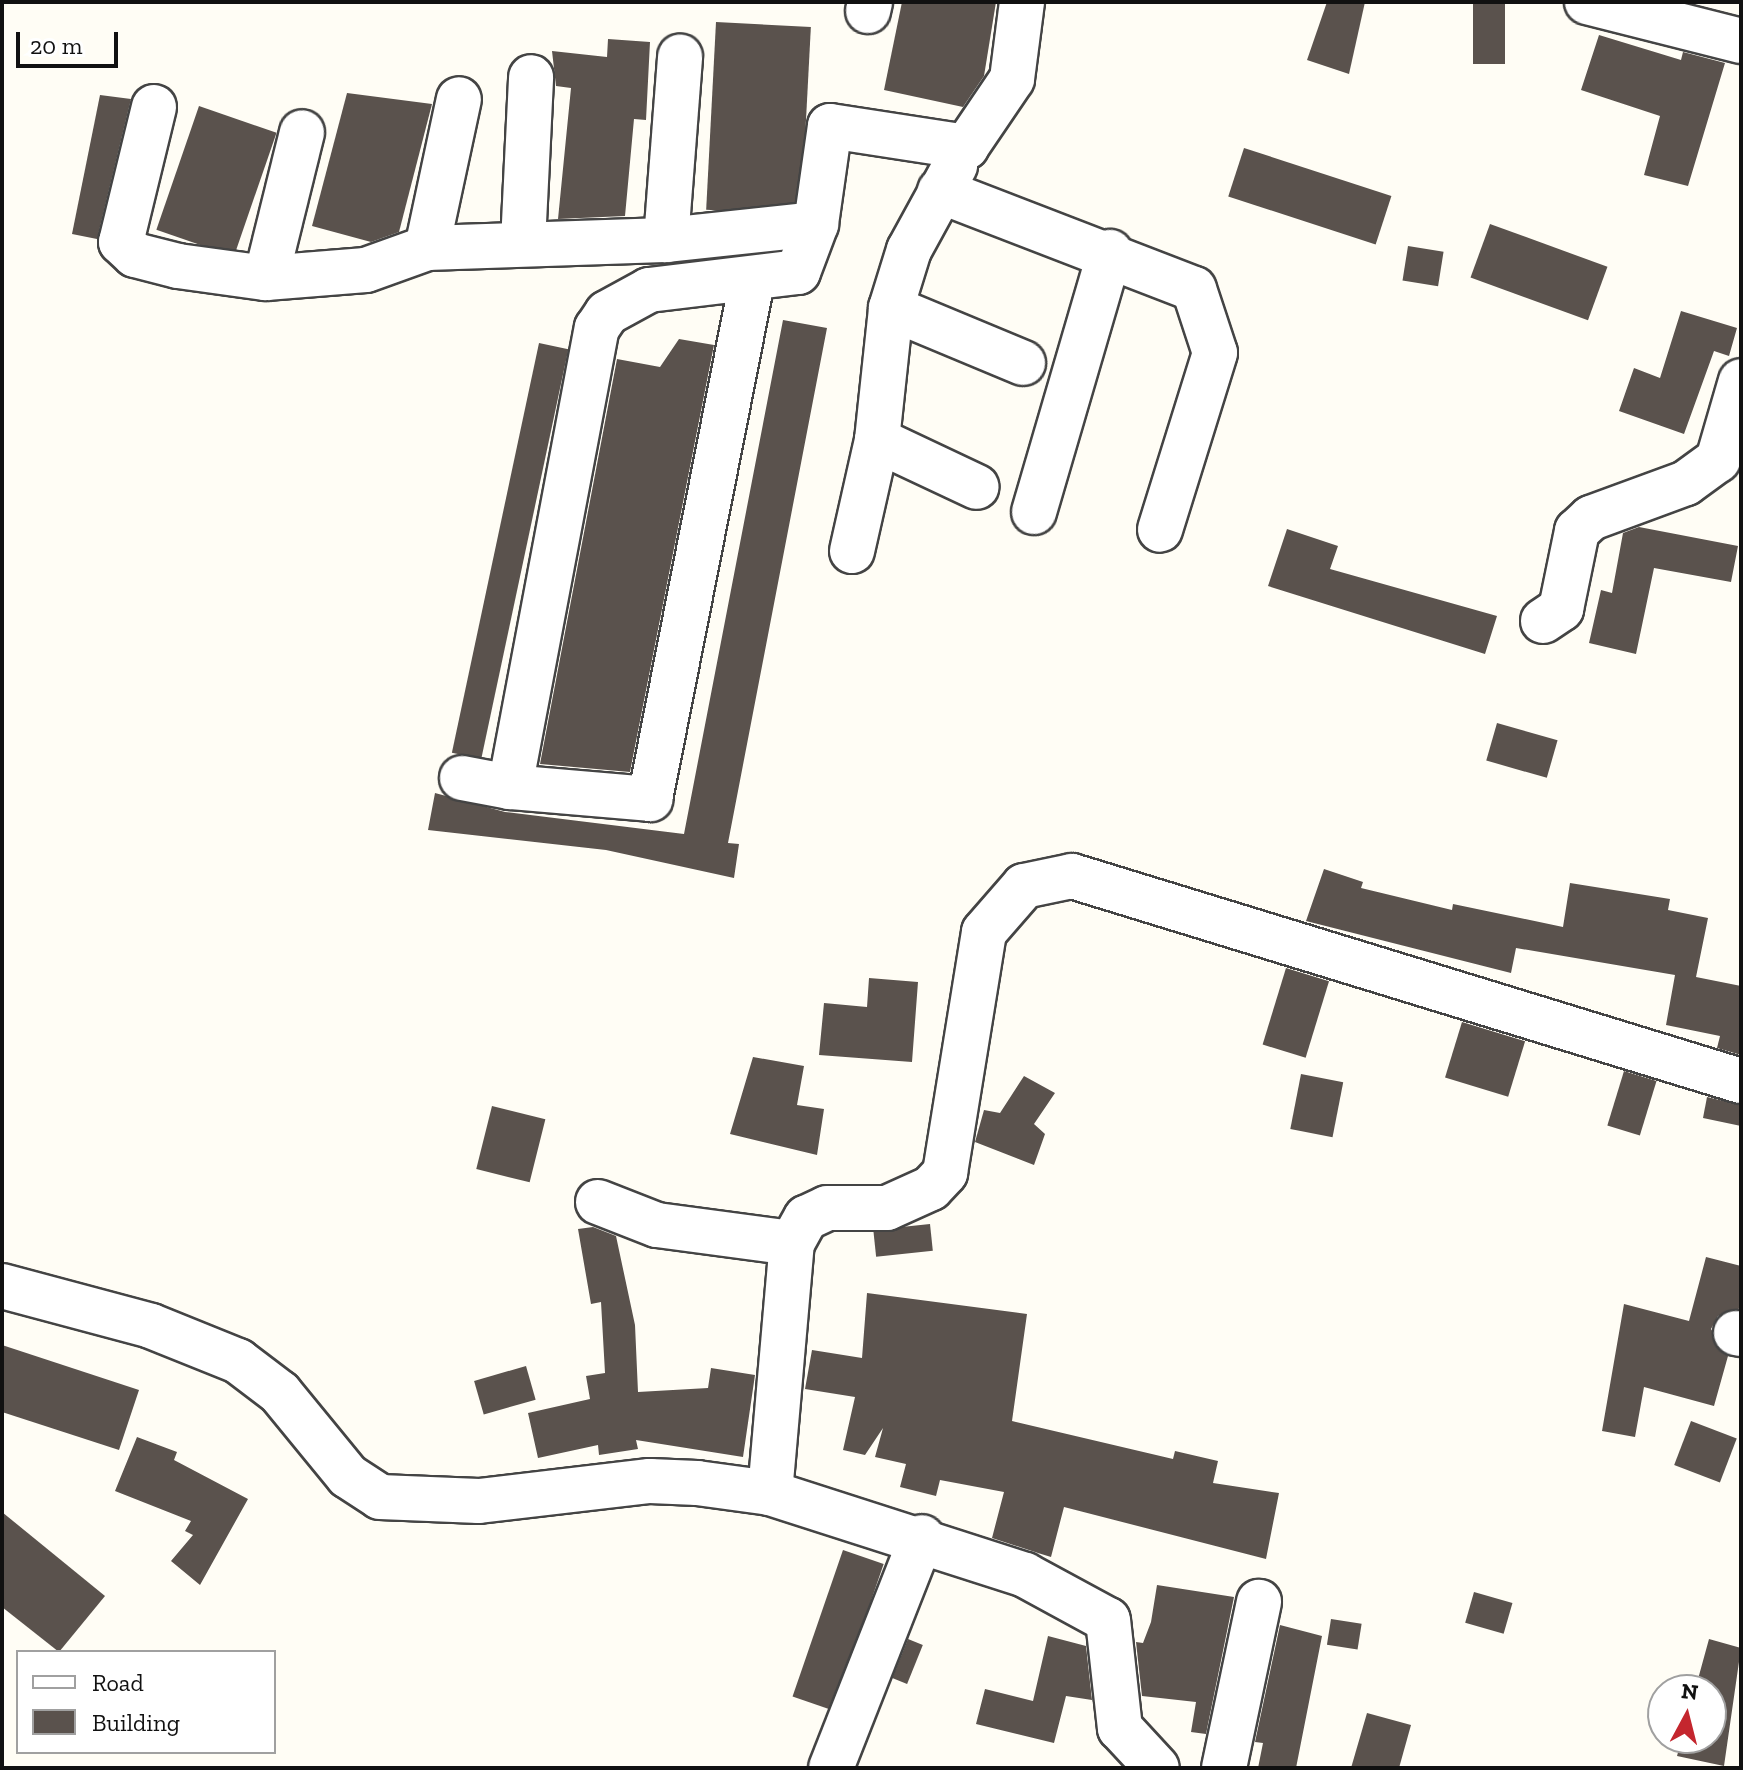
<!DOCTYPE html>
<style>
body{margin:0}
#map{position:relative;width:1743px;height:1770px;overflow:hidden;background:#fffdf5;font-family:"Zilla Slab",serif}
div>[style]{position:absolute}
.building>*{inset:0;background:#5a524d;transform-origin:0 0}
.roads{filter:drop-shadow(2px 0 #444) drop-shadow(-2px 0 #444) drop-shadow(0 2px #444) drop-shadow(0 -2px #444)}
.minor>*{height:44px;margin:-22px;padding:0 22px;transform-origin:22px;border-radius:22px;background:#fff}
span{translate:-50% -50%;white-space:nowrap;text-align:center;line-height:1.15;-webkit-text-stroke:8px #fff;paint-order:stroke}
.frame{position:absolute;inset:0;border:4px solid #111;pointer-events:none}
.legend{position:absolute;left:16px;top:1650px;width:260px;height:104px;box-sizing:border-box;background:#fff;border:2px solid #a0a0a0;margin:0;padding:10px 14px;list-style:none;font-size:24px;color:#111}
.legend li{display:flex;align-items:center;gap:16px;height:40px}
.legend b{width:40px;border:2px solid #a0a0a0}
.north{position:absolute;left:1647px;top:1674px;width:80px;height:80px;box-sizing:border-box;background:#fff;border:2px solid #a0a0a0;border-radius:50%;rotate:7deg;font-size:22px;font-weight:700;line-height:32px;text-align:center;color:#111}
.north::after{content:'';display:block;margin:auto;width:28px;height:36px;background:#c4262e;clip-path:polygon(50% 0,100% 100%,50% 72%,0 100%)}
.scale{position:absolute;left:16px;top:32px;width:102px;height:36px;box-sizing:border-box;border:4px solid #111;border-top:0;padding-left:10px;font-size:24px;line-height:28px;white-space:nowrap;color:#111;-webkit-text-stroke:6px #fff;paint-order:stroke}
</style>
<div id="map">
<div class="building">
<div style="clip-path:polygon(902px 2px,996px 2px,984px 76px,963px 107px,884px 90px)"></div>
<div style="clip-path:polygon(1327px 2px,1365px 2px,1349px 74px,1307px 60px)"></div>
<div style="left:1473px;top:2px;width:32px;height:62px"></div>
<div style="left:716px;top:22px;width:95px;height:188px;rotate:3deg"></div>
<div style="clip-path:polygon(1599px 35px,1681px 60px,1683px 52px,1725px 63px,1688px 186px,1644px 175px,1660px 116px,1581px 90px)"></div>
<div style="clip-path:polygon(608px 39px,650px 42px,646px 120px,634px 119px,625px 216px,558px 219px,571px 88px,556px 86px,552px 51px,607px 57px)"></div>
<div style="clip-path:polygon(347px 93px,432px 104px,399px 232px,371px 242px,312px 226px)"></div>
<div style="clip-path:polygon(100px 95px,131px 99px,97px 239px,72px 234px)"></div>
<div style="left:199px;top:106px;width:82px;height:131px;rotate:19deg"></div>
<div style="left:1244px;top:148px;width:155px;height:51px;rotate:18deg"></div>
<div style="left:1490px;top:224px;width:125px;height:57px;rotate:20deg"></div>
<div style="left:1408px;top:246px;width:36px;height:35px;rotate:9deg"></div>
<div style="clip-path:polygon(1681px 311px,1737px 328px,1729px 356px,1714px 351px,1684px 434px,1619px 411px,1634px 368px,1660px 378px)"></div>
<div style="clip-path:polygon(783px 320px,827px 328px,728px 843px,739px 844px,734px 878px,606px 850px,428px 830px,435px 793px,505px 812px,684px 834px)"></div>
<div style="clip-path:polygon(679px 339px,714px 345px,630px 772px,540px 764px,617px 359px,660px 367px)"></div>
<div style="left:539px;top:343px;width:30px;height:419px;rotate:12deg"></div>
<div style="clip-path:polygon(1639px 527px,1738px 546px,1731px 582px,1654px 568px,1636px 654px,1589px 643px,1601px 590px,1612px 593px,1623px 533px)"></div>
<div style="clip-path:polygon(1287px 529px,1338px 546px,1330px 569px,1497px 616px,1485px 654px,1268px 586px)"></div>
<div style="left:1497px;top:723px;width:63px;height:39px;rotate:16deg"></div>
<div style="clip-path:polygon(1324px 869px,1363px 882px,1361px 888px,1452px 910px,1453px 904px,1563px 927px,1570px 883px,1670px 899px,1668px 910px,1708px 918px,1696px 977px,1741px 986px,1741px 1055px,1717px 1048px,1720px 1036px,1666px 1025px,1675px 975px,1516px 948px,1511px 973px,1306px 921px)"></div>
<div style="left:1286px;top:968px;width:45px;height:80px;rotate:17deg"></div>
<div style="clip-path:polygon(869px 978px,918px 982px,912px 1062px,819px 1055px,824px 1003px,867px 1007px)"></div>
<div style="left:1462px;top:1022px;width:66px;height:58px;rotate:17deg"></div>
<div style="clip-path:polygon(753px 1057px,804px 1066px,797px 1105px,824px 1109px,817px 1155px,730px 1134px)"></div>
<div style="left:1624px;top:1071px;width:34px;height:57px;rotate:17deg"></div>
<div style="left:1301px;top:1074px;width:43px;height:56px;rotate:11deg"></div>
<div style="clip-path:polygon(1024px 1076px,1055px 1093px,1034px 1124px,1045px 1134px,1034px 1165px,975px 1142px,984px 1110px,1000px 1113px)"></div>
<div style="clip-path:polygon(1707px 1097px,1741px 1105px,1741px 1126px,1703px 1118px)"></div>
<div style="left:492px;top:1106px;width:55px;height:65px;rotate:14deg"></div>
<div style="left:930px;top:1224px;width:27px;height:57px;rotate:84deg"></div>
<div style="clip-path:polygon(593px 1227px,616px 1236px,635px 1325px,638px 1392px,708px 1388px,711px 1368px,755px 1375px,743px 1457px,636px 1440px,638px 1449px,599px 1455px,598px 1445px,538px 1458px,528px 1413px,590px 1399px,586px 1376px,605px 1373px,601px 1302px,591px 1304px,578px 1229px)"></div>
<div style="clip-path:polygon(1706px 1257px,1741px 1266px,1741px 1308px,1718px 1316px,1711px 1329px,1728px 1356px,1714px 1406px,1644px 1387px,1635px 1437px,1602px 1431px,1624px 1304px,1689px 1321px)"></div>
<div style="clip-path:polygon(867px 1293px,1027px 1314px,1012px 1421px,1173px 1459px,1175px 1451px,1218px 1461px,1213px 1483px,1279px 1493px,1266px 1559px,1064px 1507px,1051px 1557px,1038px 1553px,992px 1538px,1004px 1492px,940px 1480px,936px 1496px,900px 1487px,906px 1464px,875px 1457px,883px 1428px,865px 1455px,843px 1450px,855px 1397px,805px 1389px,812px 1350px,862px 1358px)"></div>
<div style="clip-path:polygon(2px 1345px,139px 1390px,119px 1450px,2px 1412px)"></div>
<div style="left:526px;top:1366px;width:35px;height:54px;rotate:74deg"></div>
<div style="left:1691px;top:1421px;width:49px;height:47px;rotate:21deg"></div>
<div style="clip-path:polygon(137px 1437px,177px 1452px,174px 1460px,248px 1499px,200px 1585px,171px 1561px,193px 1535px,185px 1531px,191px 1521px,115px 1491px)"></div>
<div style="clip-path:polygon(2px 1512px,105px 1596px,59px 1652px,2px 1607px)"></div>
<div style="left:843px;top:1550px;width:43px;height:155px;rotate:19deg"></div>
<div style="clip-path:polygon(1157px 1585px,1234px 1597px,1206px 1734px,1191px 1732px,1196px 1702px,1142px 1696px,1136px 1642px,1143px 1643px,1151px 1622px)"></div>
<div style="left:1474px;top:1592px;width:40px;height:32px;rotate:16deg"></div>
<div style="left:1331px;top:1619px;width:31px;height:26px;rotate:9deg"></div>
<div style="clip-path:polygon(1280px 1625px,1322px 1636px,1296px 1768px,1258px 1768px,1263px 1743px,1255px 1742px)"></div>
<div style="clip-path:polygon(1048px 1636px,1086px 1646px,1092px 1700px,1066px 1696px,1054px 1743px,976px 1724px,985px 1689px,1033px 1701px)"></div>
<div style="left:908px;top:1639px;width:16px;height:42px;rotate:22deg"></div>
<div style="clip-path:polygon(1709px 1639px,1741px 1648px,1724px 1766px,1677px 1756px,1682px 1738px,1711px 1738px,1711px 1690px,1695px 1690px)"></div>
<div style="clip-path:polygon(1367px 1713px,1411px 1725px,1399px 1768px,1351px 1768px)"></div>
</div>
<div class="roads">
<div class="minor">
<div style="left:1587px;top:2px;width:159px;rotate:14.2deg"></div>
<div style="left:868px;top:11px;width:9px;rotate:-77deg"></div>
<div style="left:154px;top:107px;width:139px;rotate:103.7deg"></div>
<div style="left:121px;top:242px;width:19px;rotate:43deg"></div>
<div style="left:135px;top:255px;width:44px;rotate:14.3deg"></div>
<div style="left:178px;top:266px;width:89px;rotate:7.8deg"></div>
<div style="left:266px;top:278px;width:100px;rotate:-4.6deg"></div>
<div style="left:366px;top:270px;width:65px;rotate:-19.8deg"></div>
<div style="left:427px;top:248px;width:239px;rotate:-1.9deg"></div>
<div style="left:666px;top:240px;width:151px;rotate:-6.1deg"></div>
<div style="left:940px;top:191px;width:272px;rotate:21.1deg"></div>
<div style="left:1194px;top:289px;width:67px;rotate:71.8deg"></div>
<div style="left:1215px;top:353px;width:185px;rotate:107.3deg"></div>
<div style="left:666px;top:240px;width:184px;rotate:-85.6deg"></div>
<div style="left:523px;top:243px;width:166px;rotate:-87.2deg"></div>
<div style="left:427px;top:248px;width:152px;rotate:-77.9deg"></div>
<div style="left:266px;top:278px;width:150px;rotate:-76.1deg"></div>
<div style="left:891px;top:308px;width:143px;rotate:22.6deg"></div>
<div style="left:877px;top:440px;width:110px;rotate:25.2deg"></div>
<div style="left:1034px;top:512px;width:271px;rotate:-73.7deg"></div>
<div style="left:852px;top:551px;width:114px;rotate:-77.3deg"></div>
<div style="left:877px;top:440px;width:133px;rotate:-83.9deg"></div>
<div style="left:891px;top:308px;width:61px;rotate:-72.8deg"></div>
<div style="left:909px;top:250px;width:96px;rotate:-61.3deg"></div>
<div style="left:1543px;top:621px;width:22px;rotate:-34deg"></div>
<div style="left:1561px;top:609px;width:80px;rotate:-78.4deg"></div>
<div style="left:1577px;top:531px;width:19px;rotate:-43deg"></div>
<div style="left:1591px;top:518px;width:101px;rotate:-20.2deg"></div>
<div style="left:1686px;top:483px;width:39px;rotate:-36deg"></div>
<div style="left:1718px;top:460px;width:82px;rotate:-73.8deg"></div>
<div style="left:462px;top:778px;width:49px;rotate:10.6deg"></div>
<div style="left:510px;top:787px;width:467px;rotate:-79.3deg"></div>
<div style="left:597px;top:328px;width:18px;rotate:-56deg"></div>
<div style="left:607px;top:313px;width:48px;rotate:-28.7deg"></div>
<div style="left:649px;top:290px;width:150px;rotate:-6.9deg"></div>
<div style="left:798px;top:272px;width:51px;rotate:-69.4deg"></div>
<div style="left:816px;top:224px;width:99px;rotate:-81.9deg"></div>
<div style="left:830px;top:126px;width:138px;rotate:8.8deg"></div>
<div style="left:966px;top:147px;width:82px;rotate:-55.9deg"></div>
<div style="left:1012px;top:79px;width:78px;rotate:-82.6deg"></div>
<div style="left:510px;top:787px;width:141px;rotate:4.9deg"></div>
<div style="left:650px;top:799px;width:528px;rotate:-78.86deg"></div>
<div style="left:598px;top:1202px;width:63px;rotate:21.3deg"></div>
<div style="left:657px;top:1225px;width:136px;rotate:7.6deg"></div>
<div style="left:792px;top:1243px;width:29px;rotate:-61deg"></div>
<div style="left:806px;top:1218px;width:23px;rotate:-25deg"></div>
<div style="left:827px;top:1208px;width:60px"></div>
<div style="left:887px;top:1208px;width:48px;rotate:-24.4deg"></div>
<div style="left:931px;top:1188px;width:21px;rotate:-47deg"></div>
<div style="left:945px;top:1173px;width:244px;rotate:-80.8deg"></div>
<div style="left:984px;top:932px;width:61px;rotate:-49deg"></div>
<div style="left:1024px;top:886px;width:49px;rotate:-11.8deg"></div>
<div style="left:1072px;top:876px;width:700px;rotate:17.04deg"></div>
<div style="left:2px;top:1286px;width:154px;rotate:15deg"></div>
<div style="left:151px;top:1326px;width:94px;rotate:21.9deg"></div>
<div style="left:238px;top:1361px;width:53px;rotate:37.3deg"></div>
<div style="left:280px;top:1393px;width:107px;rotate:50.7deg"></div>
<div style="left:348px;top:1476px;width:38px;rotate:33deg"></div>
<div style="left:380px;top:1497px;width:99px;rotate:2.3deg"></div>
<div style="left:479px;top:1501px;width:172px;rotate:-6.7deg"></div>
<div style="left:650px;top:1481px;width:47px;rotate:2.4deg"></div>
<div style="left:697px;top:1483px;width:74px;rotate:7.8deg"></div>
<div style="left:770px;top:1493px;width:268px;rotate:17.8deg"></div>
<div style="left:1025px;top:1575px;width:94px;rotate:28.5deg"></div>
<div style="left:1108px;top:1620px;width:109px;rotate:83.7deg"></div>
<div style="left:1120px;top:1728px;width:54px;rotate:47.2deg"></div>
<div style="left:1736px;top:1333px;width:5px;rotate:11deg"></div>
<div style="left:770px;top:1493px;width:251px;rotate:-85deg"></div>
<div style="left:831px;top:1768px;width:248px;rotate:-68.5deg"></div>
<div style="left:1224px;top:1768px;width:170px;rotate:-78.1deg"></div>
</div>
</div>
<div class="frame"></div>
<ul class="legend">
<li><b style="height:10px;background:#fff"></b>Road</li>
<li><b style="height:22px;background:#5a524d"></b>Building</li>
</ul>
<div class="north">N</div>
<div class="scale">20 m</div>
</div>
